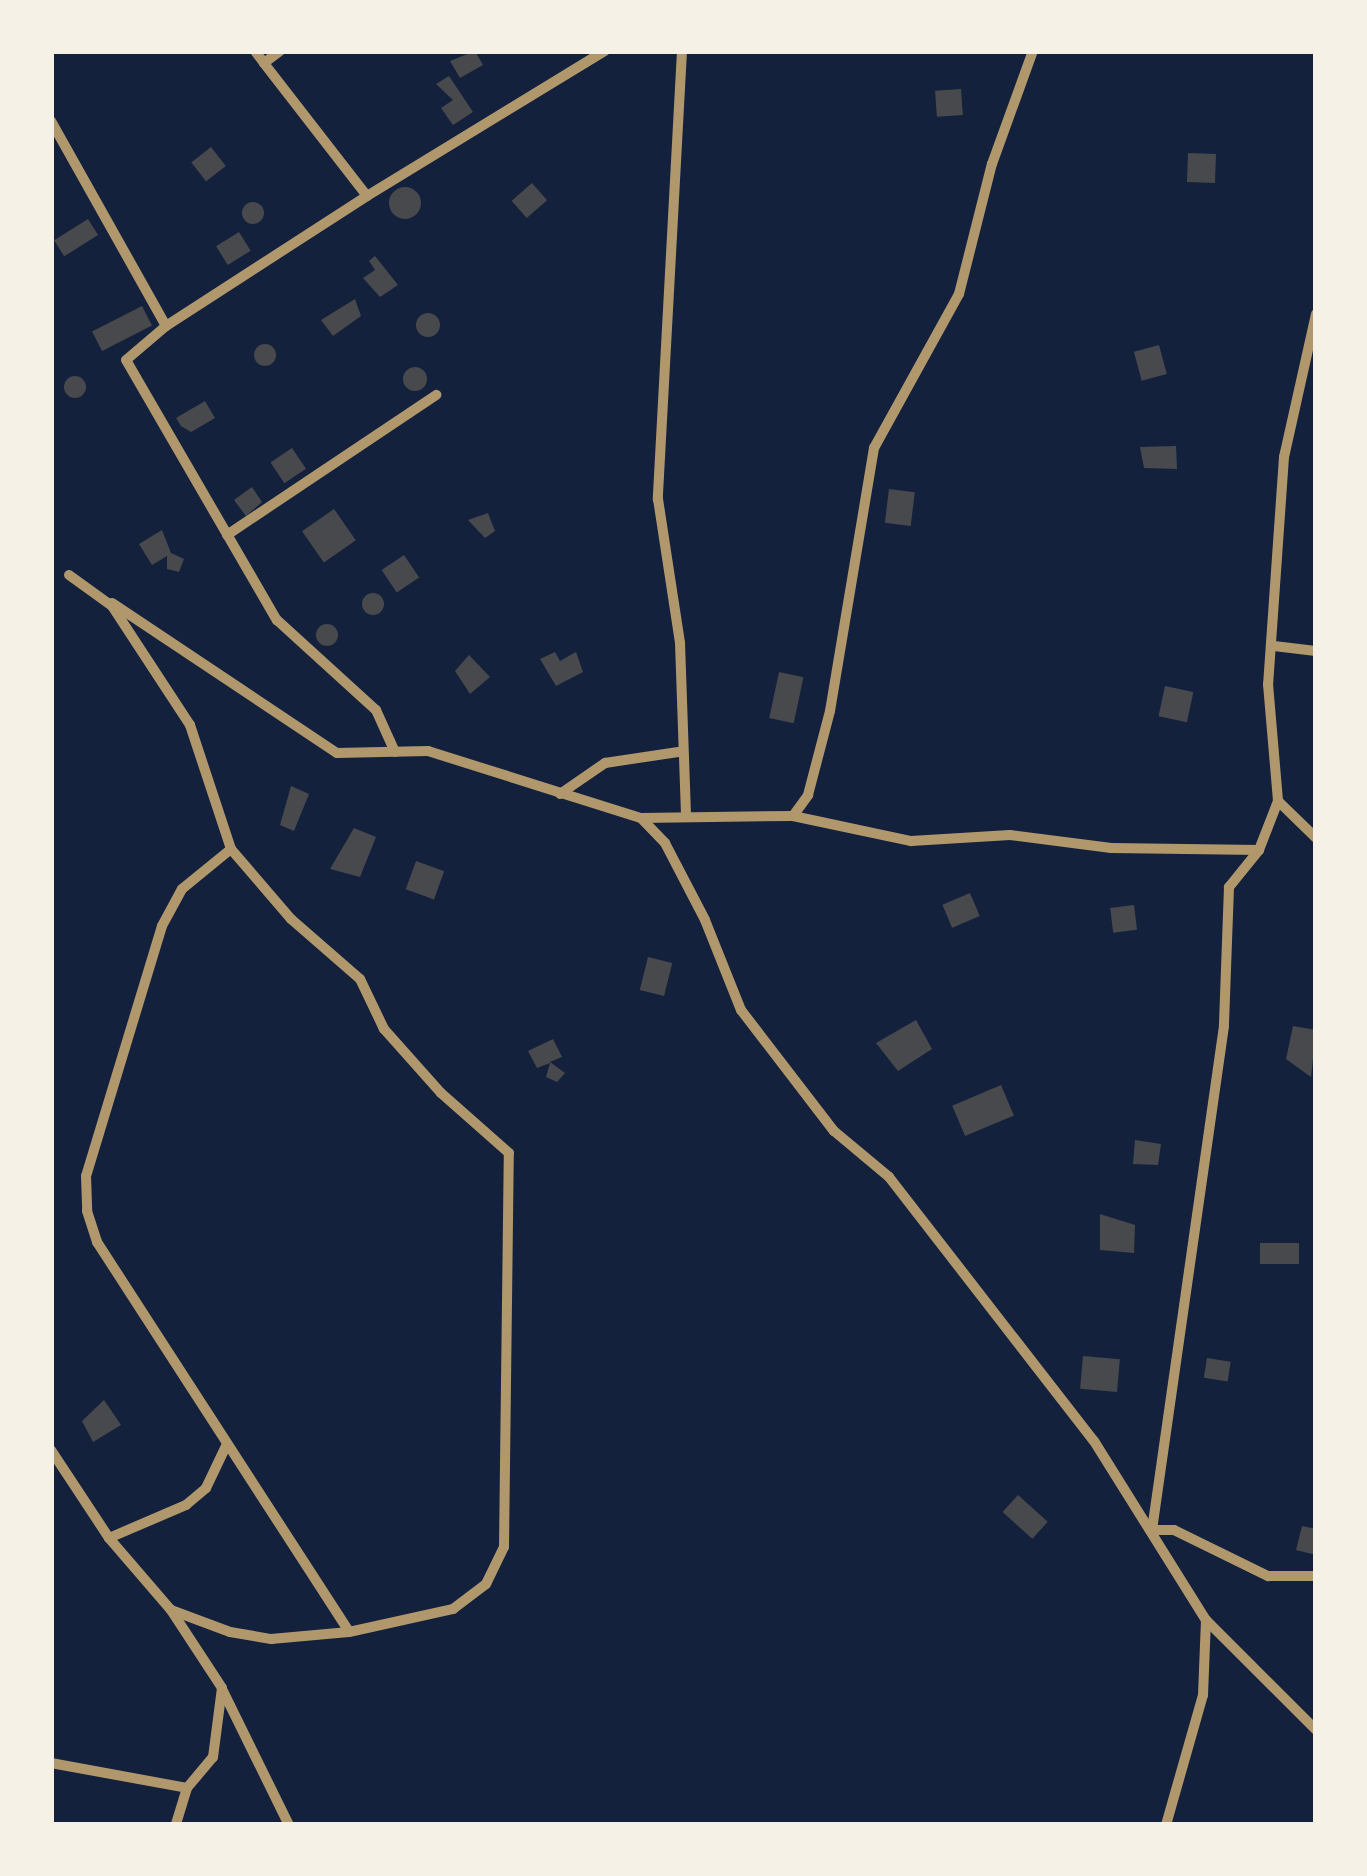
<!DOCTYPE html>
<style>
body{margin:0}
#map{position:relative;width:1367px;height:1876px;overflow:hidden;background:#14213d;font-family:"Source Sans 3",sans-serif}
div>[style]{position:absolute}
.building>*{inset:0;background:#48494c;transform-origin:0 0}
.round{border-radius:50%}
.minor>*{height:10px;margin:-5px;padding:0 5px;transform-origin:5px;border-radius:5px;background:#b1986c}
span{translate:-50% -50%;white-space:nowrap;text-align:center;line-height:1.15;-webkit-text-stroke:10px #f6f1e7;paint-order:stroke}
.frame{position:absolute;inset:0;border:54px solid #f6f1e7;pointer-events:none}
</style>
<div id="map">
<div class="building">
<div style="clip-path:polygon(475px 51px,483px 65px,460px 78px,450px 61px)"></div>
<div style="clip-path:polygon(449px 76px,473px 112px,453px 125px,441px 108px,453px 100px,436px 84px)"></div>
<div style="left:961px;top:89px;width:26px;height:26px;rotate:86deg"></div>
<div style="left:211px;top:147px;width:24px;height:25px;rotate:52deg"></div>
<div style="left:1188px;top:153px;width:28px;height:29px;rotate:2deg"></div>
<div style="left:532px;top:183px;width:23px;height:27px;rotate:49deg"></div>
<div class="round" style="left:389px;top:187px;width:32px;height:32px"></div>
<div class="round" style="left:242px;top:202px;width:22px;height:22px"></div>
<div style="left:88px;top:219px;width:19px;height:40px;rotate:58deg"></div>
<div style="left:239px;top:232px;width:22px;height:27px;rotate:58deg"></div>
<div style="clip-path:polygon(375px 256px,398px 285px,380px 297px,363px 278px,375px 270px,369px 261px)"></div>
<div style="clip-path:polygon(355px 299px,361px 316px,333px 336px,321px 320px)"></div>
<div style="left:142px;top:306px;width:22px;height:56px;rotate:63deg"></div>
<div class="round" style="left:416px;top:313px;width:24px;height:24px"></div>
<div class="round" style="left:254px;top:344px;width:22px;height:22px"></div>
<div style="left:1159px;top:345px;width:30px;height:26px;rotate:75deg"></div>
<div class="round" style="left:403px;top:367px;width:24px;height:24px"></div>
<div class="round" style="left:64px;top:376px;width:22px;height:22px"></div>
<div style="clip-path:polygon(205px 401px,215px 418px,191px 432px,181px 426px,176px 418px)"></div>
<div style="clip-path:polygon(1176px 446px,1177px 469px,1144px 468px,1140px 447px)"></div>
<div style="left:292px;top:448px;width:25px;height:26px;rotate:56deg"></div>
<div style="clip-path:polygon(252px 487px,262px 502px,246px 516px,234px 500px)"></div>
<div style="left:889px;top:489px;width:26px;height:34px;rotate:7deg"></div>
<div style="left:334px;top:509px;width:38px;height:39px;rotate:55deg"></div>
<div style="clip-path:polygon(488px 513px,495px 531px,485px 538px,468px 520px)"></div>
<div style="clip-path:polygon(162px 530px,171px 553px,184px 559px,179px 572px,167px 569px,167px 556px,152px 565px,139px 544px)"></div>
<div style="left:404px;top:555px;width:27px;height:27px;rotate:56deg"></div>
<div class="round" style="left:362px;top:593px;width:22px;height:22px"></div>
<div class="round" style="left:316px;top:624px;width:22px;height:22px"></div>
<div style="clip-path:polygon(555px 652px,560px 661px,576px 652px,583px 672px,556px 686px,540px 659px)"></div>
<div style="clip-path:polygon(469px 655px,490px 677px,470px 694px,455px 671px)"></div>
<div style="left:779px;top:672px;width:25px;height:47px;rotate:12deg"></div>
<div style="left:1165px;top:686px;width:29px;height:31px;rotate:12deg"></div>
<div style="clip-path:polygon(291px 786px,309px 794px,294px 831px,280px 825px)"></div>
<div style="clip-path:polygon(354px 828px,376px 837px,360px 877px,330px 869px)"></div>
<div style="left:416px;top:861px;width:30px;height:30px;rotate:20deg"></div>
<div style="left:970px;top:893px;width:25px;height:30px;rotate:67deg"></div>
<div style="left:1134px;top:905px;width:25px;height:24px;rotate:83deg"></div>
<div style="left:648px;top:957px;width:25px;height:34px;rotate:14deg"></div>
<div style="clip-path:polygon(916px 1020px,932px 1049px,898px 1071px,876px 1043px)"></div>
<div style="clip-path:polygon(1293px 1026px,1316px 1030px,1311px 1077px,1286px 1059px)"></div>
<div style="clip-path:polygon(553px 1039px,562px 1057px,550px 1062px,565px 1073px,557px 1082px,546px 1077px,550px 1063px,537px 1068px,528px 1051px)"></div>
<div style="left:1001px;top:1085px;width:33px;height:53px;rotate:67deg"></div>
<div style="clip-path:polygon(1135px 1140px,1161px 1144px,1158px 1165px,1133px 1164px)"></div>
<div style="clip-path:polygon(1100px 1214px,1135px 1225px,1134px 1253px,1100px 1250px)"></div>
<div style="left:1260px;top:1243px;width:39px;height:21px"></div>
<div style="left:1083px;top:1356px;width:37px;height:33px;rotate:5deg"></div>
<div style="left:1207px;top:1358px;width:24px;height:20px;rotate:9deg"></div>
<div style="clip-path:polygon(104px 1400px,121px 1425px,93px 1442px,82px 1421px)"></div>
<div style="left:1018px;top:1495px;width:40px;height:23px;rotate:42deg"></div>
<div style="clip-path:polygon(1302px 1526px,1316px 1529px,1316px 1555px,1296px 1550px)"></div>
</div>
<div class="minor">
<div style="left:255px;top:51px;width:15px;rotate:53deg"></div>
<div style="left:264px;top:63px;width:20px;rotate:-37deg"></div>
<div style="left:682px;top:51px;width:449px;rotate:93.1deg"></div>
<div style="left:658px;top:499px;width:146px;rotate:81.3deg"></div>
<div style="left:680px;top:643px;width:174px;rotate:88deg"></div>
<div style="left:51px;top:121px;width:235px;rotate:60.7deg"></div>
<div style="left:166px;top:326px;width:52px;rotate:139.6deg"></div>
<div style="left:126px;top:360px;width:301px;rotate:59.9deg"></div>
<div style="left:277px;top:620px;width:134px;rotate:42.3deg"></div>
<div style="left:376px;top:710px;width:46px;rotate:65.7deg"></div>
<div style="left:367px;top:196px;width:279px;rotate:-31.4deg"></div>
<div style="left:1316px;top:314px;width:147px;rotate:102.6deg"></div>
<div style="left:1284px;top:457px;width:228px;rotate:94deg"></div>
<div style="left:1268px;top:684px;width:117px;rotate:85.1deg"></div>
<div style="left:1278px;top:801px;width:53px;rotate:111.2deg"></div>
<div style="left:1259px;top:850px;width:48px;rotate:129deg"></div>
<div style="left:1229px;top:887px;width:139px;rotate:92.1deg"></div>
<div style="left:1224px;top:1026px;width:509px;rotate:98.13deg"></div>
<div style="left:1152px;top:1530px;width:22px"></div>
<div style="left:1174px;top:1530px;width:105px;rotate:26.1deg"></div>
<div style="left:1268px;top:1576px;width:48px"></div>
<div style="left:166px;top:326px;width:239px;rotate:-32.9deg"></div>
<div style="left:367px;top:196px;width:168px;rotate:-127.8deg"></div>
<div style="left:227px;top:535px;width:252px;rotate:-33.8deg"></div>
<div style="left:112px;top:603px;width:270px;rotate:33.7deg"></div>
<div style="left:337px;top:753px;width:91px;rotate:-1.3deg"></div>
<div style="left:428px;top:751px;width:223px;rotate:17.5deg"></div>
<div style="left:641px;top:818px;width:152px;rotate:-0.8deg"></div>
<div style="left:793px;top:816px;width:26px;rotate:-54deg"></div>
<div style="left:808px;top:795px;width:87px;rotate:-75.3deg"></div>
<div style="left:830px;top:711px;width:267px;rotate:-80.5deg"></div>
<div style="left:874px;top:448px;width:176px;rotate:-61.1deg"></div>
<div style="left:959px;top:294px;width:134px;rotate:-75.8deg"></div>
<div style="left:992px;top:164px;width:120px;rotate:-70.1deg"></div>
<div style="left:1274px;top:646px;width:42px;rotate:6.8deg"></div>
<div style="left:560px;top:794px;width:55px;rotate:-34.6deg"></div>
<div style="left:605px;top:763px;width:74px;rotate:-8.6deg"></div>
<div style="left:1278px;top:801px;width:53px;rotate:44.2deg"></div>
<div style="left:793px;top:816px;width:121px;rotate:12deg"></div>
<div style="left:911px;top:841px;width:99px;rotate:-3.5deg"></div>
<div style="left:1010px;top:835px;width:102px;rotate:7.3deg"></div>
<div style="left:1111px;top:848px;width:148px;rotate:0.8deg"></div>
<div style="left:641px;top:818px;width:35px;rotate:46deg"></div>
<div style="left:665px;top:843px;width:87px;rotate:62.5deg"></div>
<div style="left:705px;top:920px;width:97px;rotate:68.2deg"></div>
<div style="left:741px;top:1010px;width:153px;rotate:52.5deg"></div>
<div style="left:834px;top:1131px;width:72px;rotate:39.9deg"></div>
<div style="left:889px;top:1177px;width:334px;rotate:52.2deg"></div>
<div style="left:1094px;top:1441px;width:211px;rotate:58deg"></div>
<div style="left:1206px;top:1620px;width:75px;rotate:92.3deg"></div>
<div style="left:1203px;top:1695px;width:135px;rotate:105.9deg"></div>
<div style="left:231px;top:849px;width:63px;rotate:140.8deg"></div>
<div style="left:182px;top:889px;width:42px;rotate:118.4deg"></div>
<div style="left:162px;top:926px;width:261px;rotate:106.9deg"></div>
<div style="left:86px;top:1176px;width:35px;rotate:88deg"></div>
<div style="left:87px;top:1211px;width:33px;rotate:72deg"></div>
<div style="left:97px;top:1242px;width:464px;rotate:57.1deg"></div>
<div style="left:51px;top:1450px;width:105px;rotate:56.6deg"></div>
<div style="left:109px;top:1538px;width:95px;rotate:49.3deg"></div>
<div style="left:171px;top:1610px;width:63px;rotate:20.4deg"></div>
<div style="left:230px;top:1632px;width:42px;rotate:9.7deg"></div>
<div style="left:271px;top:1639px;width:78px;rotate:-5.1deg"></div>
<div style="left:349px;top:1632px;width:107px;rotate:-12.5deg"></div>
<div style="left:453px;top:1609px;width:41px;rotate:-37.1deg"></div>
<div style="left:486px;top:1584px;width:41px;rotate:-64.1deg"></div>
<div style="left:504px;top:1547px;width:394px;rotate:-89.3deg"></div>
<div style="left:509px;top:1153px;width:91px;rotate:-138.6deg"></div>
<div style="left:441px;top:1093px;width:86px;rotate:-131.7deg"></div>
<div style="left:384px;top:1029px;width:55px;rotate:-115.6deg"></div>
<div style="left:360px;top:979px;width:91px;rotate:-139deg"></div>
<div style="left:291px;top:919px;width:92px;rotate:-130.6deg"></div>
<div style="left:231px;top:849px;width:131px;rotate:-108.3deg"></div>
<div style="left:190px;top:725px;width:142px;rotate:-123.2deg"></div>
<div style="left:112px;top:606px;width:53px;rotate:-144.2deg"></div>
<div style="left:109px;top:1538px;width:84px;rotate:-23.2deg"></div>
<div style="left:186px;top:1505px;width:26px;rotate:-40deg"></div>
<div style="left:206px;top:1488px;width:49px;rotate:-64.5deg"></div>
<div style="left:171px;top:1610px;width:93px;rotate:56.8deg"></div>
<div style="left:222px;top:1688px;width:70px;rotate:97.4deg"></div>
<div style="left:213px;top:1757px;width:40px;rotate:130deg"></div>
<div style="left:187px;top:1788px;width:39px;rotate:107deg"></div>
<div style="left:1206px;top:1620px;width:156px;rotate:45deg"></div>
<div style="left:223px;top:1691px;width:149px;rotate:63.8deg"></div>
<div style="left:51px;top:1763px;width:138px;rotate:10.4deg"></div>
</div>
<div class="frame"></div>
</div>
